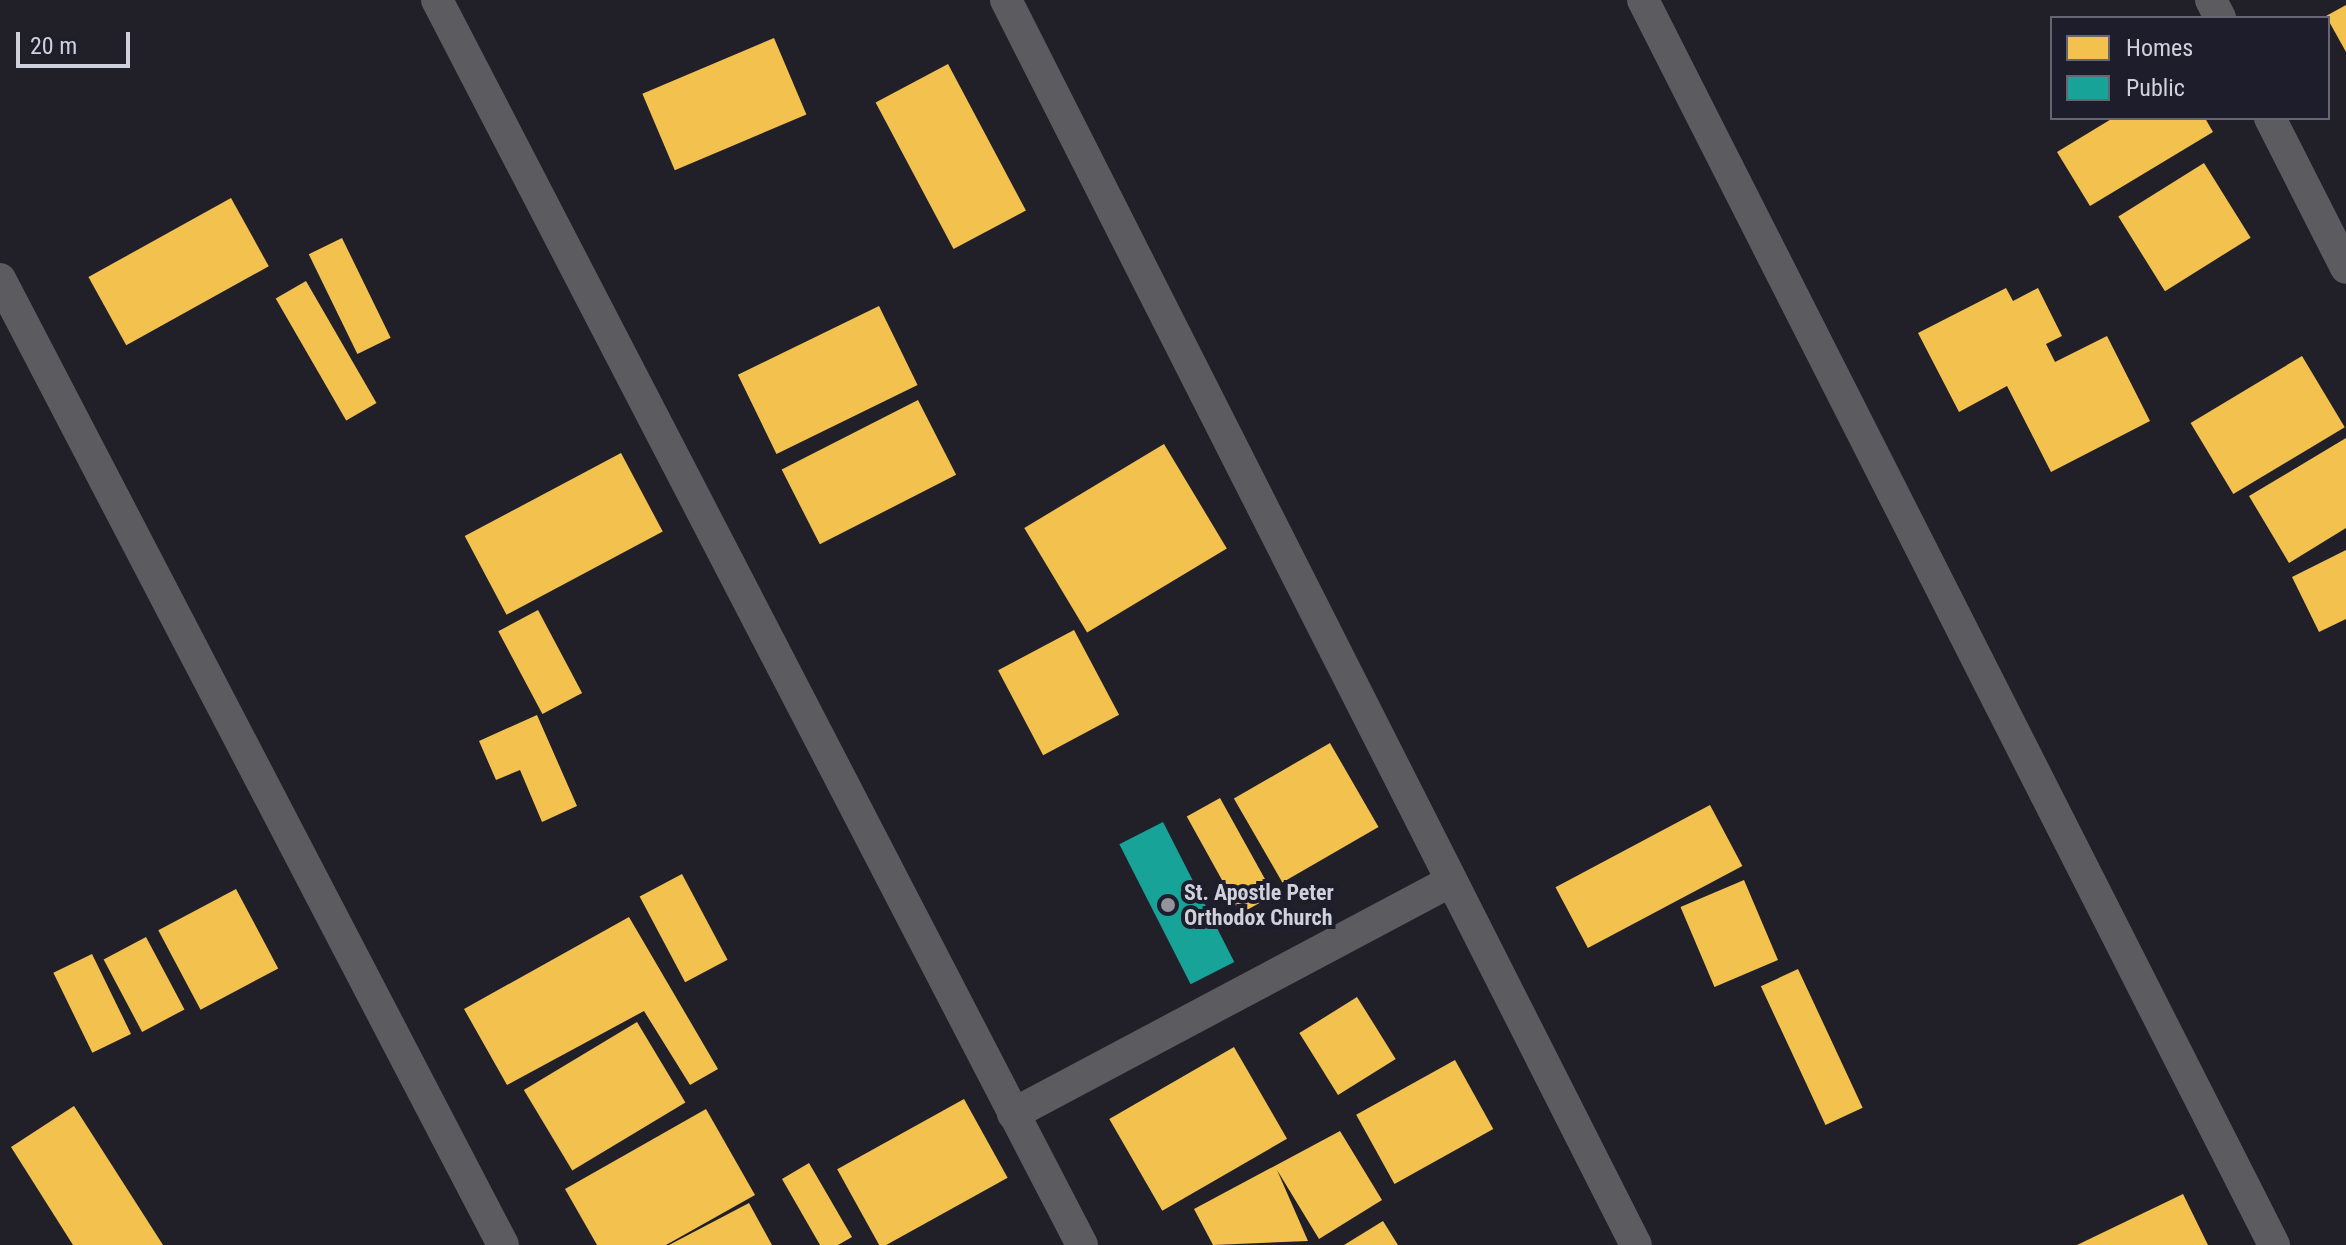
<!DOCTYPE html>
<style>
body{margin:0}
#map{position:relative;width:2346px;height:1245px;overflow:hidden;background:#212028;font-family:"Roboto Condensed",sans-serif}
div>[style]{position:absolute}
.homes>*{inset:0;background:#f2c14e;transform-origin:0 0}
.public>*{inset:0;background:#17a398;transform-origin:0 0}
.minor>*{height:32px;margin:-16px;padding:0 16px;transform-origin:16px;border-radius:16px;background:#5b5b60}
.dots>*{width:22px;height:22px;translate:-50% -50%;box-sizing:border-box;border:4px solid #1e1d2c;border-radius:50%}
span{translate:-50% -50%;white-space:nowrap;text-align:center;line-height:1.15;-webkit-text-stroke:8px #1e1d2c;paint-order:stroke}
.poi-label{font-size:22px;color:#d1d1db;font-weight:700}
.left{translate:0 -50%;text-align:left}
.legend{position:absolute;left:2050px;top:16px;width:280px;height:104px;box-sizing:border-box;background:#1e1d2c;border:2px solid #666572;margin:0;padding:10px 14px;list-style:none;font-size:24px;color:#d1d1db}
.legend li{display:flex;align-items:center;gap:16px;height:40px}
.legend b{width:40px;border:2px solid #666572}
.scale{position:absolute;left:16px;top:32px;width:114px;height:36px;box-sizing:border-box;border:4px solid #d1d1db;border-top:0;padding-left:10px;font-size:24px;line-height:28px;white-space:nowrap;color:#d1d1db;-webkit-text-stroke:6px #1e1d2c;paint-order:stroke}
</style>
<div id="map">
<div class="homes">
<div style="clip-path:polygon(2346px 5px,2346px 52px,2326px 16px)"></div>
<div style="left:774px;top:38px;width:83px;height:143px;rotate:67deg"></div>
<div style="left:948px;top:64px;width:166px;height:82px;rotate:62deg"></div>
<div style="clip-path:polygon(2113px 118px,2205px 118px,2213px 132px,2090px 206px,2057px 152px)"></div>
<div style="left:2204px;top:163px;width:88px;height:101px;rotate:58deg"></div>
<div style="left:231px;top:198px;width:78px;height:163px;rotate:61deg"></div>
<div style="left:342px;top:238px;width:111px;height:37px;rotate:64deg"></div>
<div style="left:306px;top:281px;width:141px;height:35px;rotate:60deg"></div>
<div style="clip-path:polygon(2006px 288px,2013px 301px,2038px 288px,2062px 336px,2046px 344px,2055px 362px,2107px 336px,2150px 421px,2051px 472px,2007px 386px,1959px 412px,1918px 333px)"></div>
<div style="left:879px;top:306px;width:88px;height:157px;rotate:64deg"></div>
<div style="left:2302px;top:356px;width:83px;height:130px;rotate:59deg"></div>
<div style="left:918px;top:400px;width:84px;height:153px;rotate:63deg"></div>
<div style="clip-path:polygon(2346px 438px,2346px 528px,2289px 563px,2249px 496px)"></div>
<div style="left:1164px;top:444px;width:122px;height:163px;rotate:59deg"></div>
<div style="left:621px;top:453px;width:89px;height:177px;rotate:62deg"></div>
<div style="clip-path:polygon(2346px 550px,2346px 619px,2319px 632px,2292px 577px)"></div>
<div style="left:538px;top:610px;width:94px;height:45px;rotate:62deg"></div>
<div style="left:1074px;top:630px;width:96px;height:86px;rotate:62deg"></div>
<div style="clip-path:polygon(537px 715px,577px 806px,542px 822px,520px 770px,496px 780px,479px 741px)"></div>
<div style="left:1330px;top:743px;width:97px;height:111px;rotate:60deg"></div>
<div style="left:1220px;top:798px;width:111px;height:38px;rotate:61deg"></div>
<div style="left:1710px;top:805px;width:69px;height:175px;rotate:62deg"></div>
<div style="left:682px;top:874px;width:97px;height:48px;rotate:62deg"></div>
<div style="left:1744px;top:880px;width:87px;height:69px;rotate:67deg"></div>
<div style="left:236px;top:889px;width:90px;height:88px;rotate:62deg"></div>
<div style="clip-path:polygon(629px 917px,718px 1069px,690px 1085px,644px 1011px,507px 1085px,464px 1009px)"></div>
<div style="left:146px;top:937px;width:82px;height:48px;rotate:62deg"></div>
<div style="left:92px;top:954px;width:89px;height:43px;rotate:64deg"></div>
<div style="left:1798px;top:969px;width:153px;height:41px;rotate:65deg"></div>
<div style="left:1357px;top:997px;width:73px;height:68px;rotate:58deg"></div>
<div style="left:637px;top:1022px;width:94px;height:132px;rotate:59deg"></div>
<div style="left:1234px;top:1047px;width:106px;height:144px;rotate:60deg"></div>
<div style="left:1455px;top:1060px;width:79px;height:113px;rotate:61deg"></div>
<div style="left:964px;top:1099px;width:90px;height:145px;rotate:61deg"></div>
<div style="clip-path:polygon(74px 1106px,163px 1245px,73px 1245px,11px 1147px)"></div>
<div style="clip-path:polygon(706px 1109px,755px 1195px,666px 1245px,597px 1245px,565px 1189px)"></div>
<div style="clip-path:polygon(1340px 1131px,1382px 1200px,1319px 1239px,1277px 1170px,1308px 1241px,1213px 1245px,1194px 1209px)"></div>
<div style="clip-path:polygon(809px 1163px,852px 1237px,838px 1245px,820px 1245px,782px 1179px)"></div>
<div style="clip-path:polygon(2183px 1194px,2208px 1245px,2077px 1245px)"></div>
<div style="clip-path:polygon(749px 1203px,772px 1245px,669px 1245px)"></div>
<div style="clip-path:polygon(1383px 1221px,1398px 1245px,1344px 1245px)"></div>
</div>
<div class="public">
<div style="left:1163px;top:822px;width:157px;height:49px;rotate:63deg"></div>
</div>
<div class="minor">
<div style="left:437px;top:0;width:1402px;rotate:62.61deg"></div>
<div style="left:1006px;top:0;width:1395px;rotate:63.16deg"></div>
<div style="left:1643px;top:0;width:1396px;rotate:63.12deg"></div>
<div style="left:2211px;top:0;width:20px;rotate:63deg"></div>
<div style="left:2270px;top:118px;width:168px;rotate:63.1deg"></div>
<div style="left:0;top:279px;width:1089px;rotate:62.49deg"></div>
<div style="left:1013px;top:1114px;width:495px;rotate:-28deg"></div>
</div>
<div class="dots">
<div style="left:1168px;top:905px;background:#93939c"></div>
</div>
<div class="poi-label">
<span class="left" style="left:1184px;top:905px">St. Apostle Peter<br>Orthodox Church</span>
</div>
<ul class="legend">
<li><b style="height:22px;background:#f2c14e"></b>Homes</li>
<li><b style="height:22px;background:#17a398"></b>Public</li>
</ul>
<div class="scale">20 m</div>
</div>
